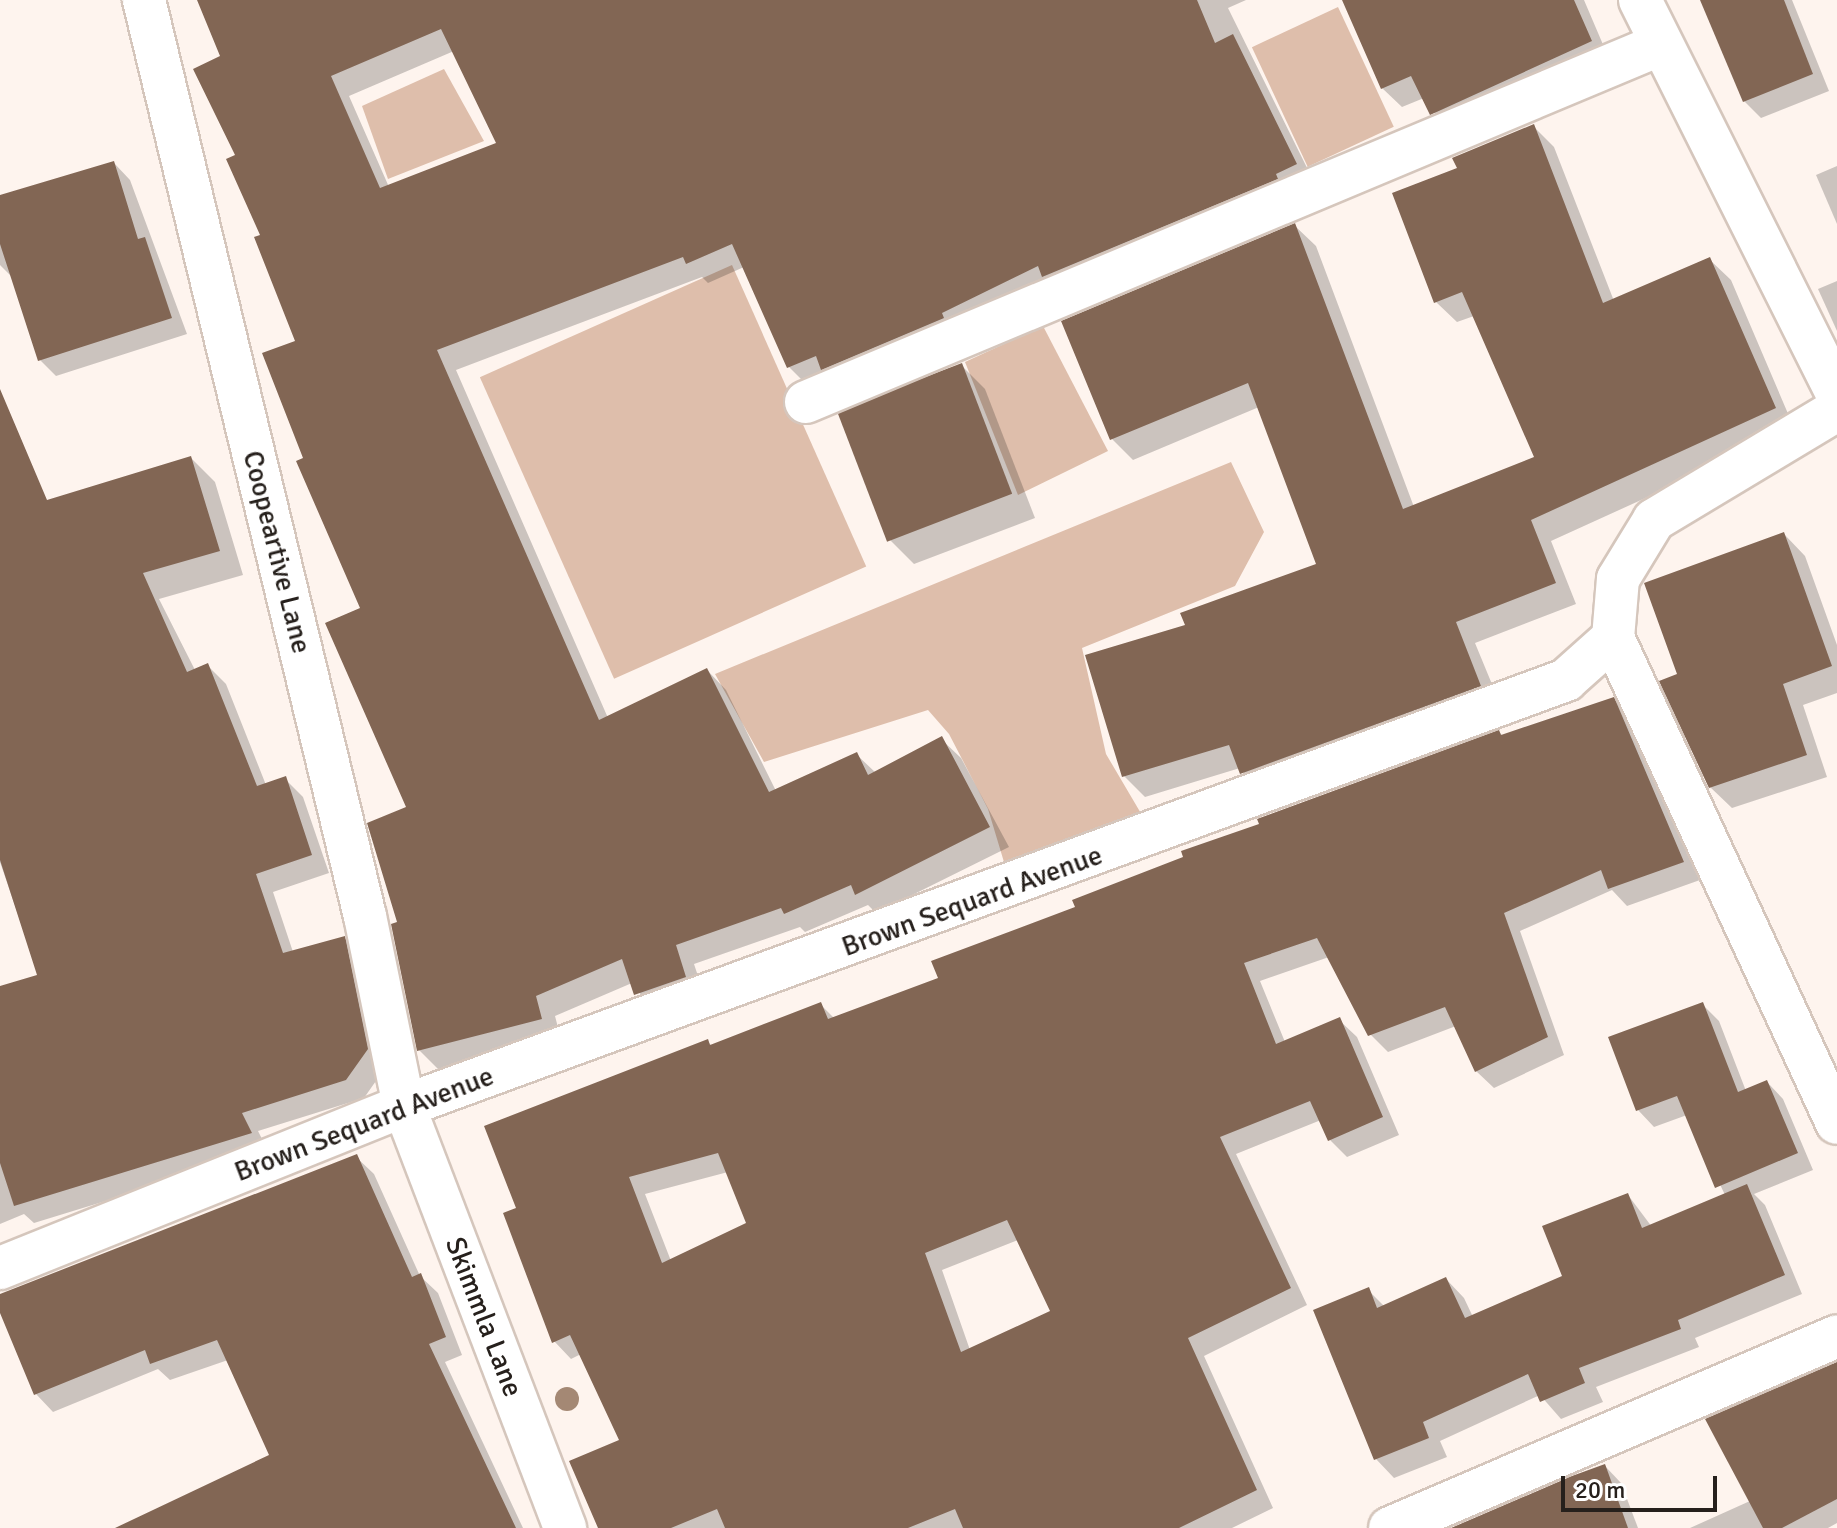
<!DOCTYPE html>
<style>
body{margin:0}
#map{position:relative;width:1837px;height:1528px;overflow:hidden;background:#fef4ee;font-family:Signika,sans-serif}
div>[style]{position:absolute}
.forest>*{inset:0;background:#debeab;transform-origin:0 0}
.shadow>*{inset:0;background:#0003}
.building>*{inset:0;background:#826654;transform-origin:0 0}
.roads{filter:drop-shadow(2px 0 #d5c6bc) drop-shadow(-2px 0 #d5c6bc) drop-shadow(0 2px #d5c6bc) drop-shadow(0 -2px #d5c6bc)}
.street>*{height:42px;margin:-21px;padding:0 21px;transform-origin:21px;border-radius:21px;background:#fff}
.trees>*{width:24px;height:24px;margin:-12px;border-radius:50%;background:#a48874}
span{translate:-50% -50%;white-space:nowrap;text-align:center;line-height:1.15;-webkit-text-stroke:6px #fff;paint-order:stroke}
.street-label{font-size:28px;color:#26201c}
.scale{position:absolute;left:1561px;top:1476px;width:156px;height:36px;box-sizing:border-box;border:4px solid #26201c;border-top:0;padding-left:10px;font-size:24px;line-height:28px;white-space:nowrap;color:#26201c;-webkit-text-stroke:6px #fff;paint-order:stroke}
</style>
<div id="map">
<div class="forest">
<div style="left:1338px;top:7px;width:132px;height:95px;rotate:65deg"></div>
<div style="clip-path:polygon(444px 69px,484px 141px,388px 179px,362px 106px)"></div>
<div style="left:732px;top:265px;width:330px;height:276px;rotate:66deg"></div>
<div style="clip-path:polygon(1043px 326px,1108px 451px,1018px 495px,965px 362px)"></div>
<div style="clip-path:polygon(1231px 462px,1264px 532px,1235px 586px,1082px 648px,1106px 754px,1149px 827px,1010px 882px,988px 809px,949px 734px,928px 710px,764px 762px,715px 674px)"></div>
</div>
<div class="shadow">
<div style="clip-path:polygon(evenodd,199px 0,1246px 0,1228px 8px,1315px 184px,809px 387px,789px 367px,744px 267px,708px 283px,702px 277px,456px 370px,608px 718px,707px 670px,726px 690px,776px 791px,857px 755px,876px 773px,941px 739px,961px 758px,1009px 847px,876px 913px,868px 905px,805px 932px,800px 927px,694px 964px,705px 997px,656px 1014px,632px 983px,555px 1016px,561px 1039px,439px 1070px,419px 1050px,400px 924px,409px 808px,363px 609px,305px 459px,298px 342px,238px 156px,223px 57px,199px 0,454px 51px,499px 144px,389px 187px,349px 96px,454px 51px)"></div>
<div style="clip-path:polygon(1344px 0,1584px 0,1610px 61px,1451px 133px,1424px 98px,1402px 107px,1382px 88px)"></div>
<div style="clip-path:polygon(1703px 0,1792px 0,1829px 91px,1761px 118px,1744px 101px)"></div>
<div style="clip-path:polygon(1533px 126px,1554px 147px,1614px 301px,1710px 260px,1731px 280px,1795px 430px,1551px 541px,1576px 604px,1475px 643px,1501px 706px,1263px 794px,1240px 768px,1145px 797px,1124px 776px,1187px 627px,1319px 565px,1259px 407px,1133px 460px,1112px 439px,1295px 226px,1316px 246px,1414px 507px,1536px 458px,1474px 316px,1457px 322px,1436px 302px,1460px 169px)"></div>
<div style="clip-path:polygon(114px 163px,130px 180px,187px 334px,56px 376px,40px 360px,13px 278px,0 265px,0 197px)"></div>
<div style="clip-path:polygon(1837px 166px,1837px 224px,1816px 175px)"></div>
<div style="clip-path:polygon(1837px 281px,1837px 331px,1818px 289px)"></div>
<div style="clip-path:polygon(961px 365px,985px 389px,1035px 518px,914px 564px,890px 540px)"></div>
<div style="clip-path:polygon(0 450px,66px 620px,191px 458px,215px 482px,243px 575px,159px 599px,195px 670px,208px 666px,226px 684px,266px 785px,285px 779px,303px 797px,329px 873px,273px 892px,293px 952px,344px 938px,362px 957px,385px 1068px,364px 1098px,258px 1131px,268px 1151px,34px 1223px,24px 1214px,0 1224px,0 988px,39px 976px,0 862px)"></div>
<div style="clip-path:polygon(1784px 534px,1805px 556px,1837px 645px,1837px 693px,1803px 705px,1827px 777px,1732px 808px,1710px 787px,1679px 676px)"></div>
<div style="clip-path:polygon(evenodd,1613px 699px,1631px 716px,1700px 880px,1627px 906px,1612px 890px,1520px 931px,1564px 1055px,1494px 1088px,1476px 1071px,1456px 1026px,1388px 1052px,1370px 1034px,1329px 957px,1260px 981px,1285px 1042px,1339px 1020px,1357px 1037px,1399px 1135px,1347px 1157px,1330px 1140px,1321px 1120px,1236px 1154px,1307px 1305px,1204px 1356px,1273px 1508px,1232px 1528px,600px 1528px,622px 1441px,581px 1354px,571px 1359px,554px 1341px,519px 1210px,707px 1041px,712px 1046px,820px 1004px,835px 1019px,941px 979px,1077px 908px,1262px 825px,1499px 732px,1503px 736px,1613px 699px,728px 1172px,748px 1224px,671px 1261px,645px 1194px,728px 1172px,1613px 699px,1018px 1240px,1053px 1312px,970px 1350px,942px 1270px,1018px 1240px)"></div>
<div style="clip-path:polygon(1703px 1005px,1719px 1021px,1746px 1091px,1767px 1082px,1783px 1099px,1813px 1170px,1754px 1194px,1765px 1205px,1802px 1294px,1695px 1338px,1699px 1347px,1596px 1387px,1603px 1402px,1561px 1419px,1540px 1395px,1440px 1441px,1447px 1457px,1394px 1478px,1376px 1459px,1368px 1290px,1385px 1307px,1446px 1279px,1464px 1298px,1473px 1317px,1564px 1277px,1628px 1195px,1652px 1227px,1725px 1195px,1687px 1115px,1654px 1127px,1638px 1110px)"></div>
<div style="clip-path:polygon(356px 1157px,374px 1174px,420px 1276px,438px 1293px,462px 1355px,445px 1362px,523px 1528px,119px 1528px,271px 1456px,228px 1360px,170px 1380px,158px 1369px,53px 1412px,36px 1394px,0 1297px)"></div>
<div style="clip-path:polygon(1837px 1364px,1837px 1523px,1828px 1528px,1690px 1528px,1750px 1501px)"></div>
<div style="clip-path:polygon(1605px 1466px,1621px 1483px,1638px 1528px,1458px 1528px)"></div>
</div>
<div class="building">
<div style="clip-path:polygon(evenodd,197px 0,1197px 0,1215px 43px,1233px 34px,1297px 164px,1276px 174px,1278px 179px,1042px 277px,1038px 266px,942px 313px,944px 318px,821px 370px,816px 356px,787px 368px,732px 244px,686px 264px,683px 257px,437px 350px,599px 720px,707px 668px,769px 792px,857px 752px,868px 775px,942px 736px,990px 827px,855px 895px,851px 885px,784px 914px,781px 908px,676px 945px,686px 977px,634px 995px,622px 959px,536px 996px,542px 1019px,417px 1051px,391px 924px,397px 922px,367px 823px,406px 807px,325px 623px,360px 608px,296px 461px,303px 458px,262px 353px,295px 341px,254px 237px,260px 235px,226px 159px,235px 155px,193px 69px,220px 56px,197px 0,441px 29px,496px 143px,380px 188px,331px 76px,441px 29px)"></div>
<div style="clip-path:polygon(1342px 0,1574px 0,1592px 41px,1430px 115px,1411px 76px,1381px 89px)"></div>
<div style="clip-path:polygon(1700px 0,1784px 0,1813px 74px,1743px 102px)"></div>
<div style="clip-path:polygon(1534px 124px,1603px 303px,1710px 257px,1776px 408px,1531px 520px,1556px 583px,1456px 622px,1481px 686px,1240px 774px,1229px 745px,1122px 777px,1085px 655px,1185px 625px,1180px 613px,1316px 564px,1248px 383px,1110px 440px,1061px 321px,1295px 223px,1403px 509px,1534px 457px,1462px 292px,1434px 303px,1392px 193px,1457px 168px,1452px 158px)"></div>
<div style="clip-path:polygon(114px 161px,138px 239px,145px 237px,172px 318px,38px 361px,0 244px,0 195px)"></div>
<div style="left:962px;top:363px;width:140px;height:134px;rotate:69deg"></div>
<div style="clip-path:polygon(0 389px,47px 500px,191px 456px,220px 551px,143px 573px,187px 672px,208px 663px,257px 786px,286px 776px,312px 855px,256px 874px,283px 953px,345px 936px,368px 1049px,346px 1080px,242px 1113px,252px 1133px,14px 1206px,0 1163px,0 986px,37px 975px,0 860px)"></div>
<div style="clip-path:polygon(1784px 532px,1832px 666px,1783px 684px,1807px 755px,1709px 788px,1659px 681px,1677px 674px,1644px 583px)"></div>
<div style="clip-path:polygon(evenodd,1614px 697px,1684px 862px,1608px 889px,1601px 870px,1504px 913px,1548px 1037px,1475px 1072px,1445px 1007px,1368px 1036px,1317px 938px,1244px 963px,1276px 1044px,1340px 1017px,1383px 1117px,1328px 1141px,1310px 1101px,1220px 1137px,1291px 1288px,1188px 1338px,1257px 1490px,1179px 1528px,963px 1528px,955px 1509px,908px 1528px,725px 1528px,717px 1509px,671px 1528px,598px 1528px,569px 1461px,619px 1440px,570px 1335px,552px 1343px,503px 1213px,516px 1208px,484px 1126px,708px 1039px,710px 1045px,821px 1002px,828px 1019px,938px 978px,931px 961px,1075px 907px,1072px 900px,1183px 857px,1181px 851px,1259px 824px,1257px 819px,1499px 730px,1501px 735px,1614px 697px,718px 1153px,746px 1223px,662px 1263px,629px 1177px,718px 1153px,1614px 697px,1007px 1220px,1050px 1311px,961px 1352px,925px 1253px,1007px 1220px)"></div>
<div style="clip-path:polygon(1703px 1002px,1738px 1092px,1767px 1080px,1798px 1153px,1715px 1188px,1677px 1096px,1636px 1111px,1608px 1037px)"></div>
<div style="clip-path:polygon(357px 1154px,412px 1277px,421px 1273px,446px 1337px,429px 1344px,516px 1528px,115px 1528px,269px 1455px,217px 1340px,150px 1364px,145px 1350px,34px 1395px,0 1313px,0 1294px)"></div>
<div style="clip-path:polygon(1747px 1184px,1785px 1275px,1678px 1320px,1681px 1329px,1579px 1368px,1585px 1383px,1540px 1402px,1528px 1374px,1423px 1422px,1429px 1438px,1374px 1460px,1313px 1310px,1369px 1287px,1377px 1308px,1446px 1277px,1465px 1318px,1562px 1276px,1542px 1226px,1628px 1193px,1642px 1228px)"></div>
<div style="clip-path:polygon(1837px 1362px,1837px 1499px,1782px 1528px,1763px 1528px,1705px 1419px)"></div>
<div style="clip-path:polygon(1605px 1464px,1628px 1528px,1451px 1528px,1572px 1476px)"></div>
</div>
<div class="roads">
<div class="street">
<div style="left:144px;top:0;width:942px;rotate:76.44deg"></div>
<div style="left:365px;top:916px;width:194px;rotate:78.4deg"></div>
<div style="left:404px;top:1106px;width:452px;rotate:69.1deg"></div>
<div style="left:1640px;top:0;width:441px;rotate:63.4deg"></div>
<div style="left:806px;top:402px;width:925px;rotate:-22.71deg"></div>
<div style="left:1613px;top:638px;width:534px;rotate:65.21deg"></div>
<div style="left:0;top:1268px;width:435px;rotate:-21.9deg"></div>
<div style="left:404px;top:1106px;width:1238px;rotate:-20.13deg"></div>
<div style="left:1566px;top:680px;width:63px;rotate:-41.8deg"></div>
<div style="left:1613px;top:638px;width:59px;rotate:-85.2deg"></div>
<div style="left:1618px;top:579px;width:69px;rotate:-58.6deg"></div>
<div style="left:1654px;top:520px;width:214px;rotate:-31deg"></div>
<div style="left:1390px;top:1528px;width:486px;rotate:-23.2deg"></div>
</div>
</div>
<div class="trees">
<div style="left:567px;top:1399px"></div>
</div>
<div class="street-label">
<span style="left:277px;top:552px;rotate:76deg">Coopeartive Lane</span>
<span style="left:972px;top:901px;rotate:-20deg">Brown Sequard Avenue</span>
<span style="left:364px;top:1124px;rotate:-21deg">Brown Sequard Avenue</span>
<span style="left:484px;top:1317px;rotate:69deg">Skimmla Lane</span>
</div>
<div class="scale">20 m</div>
</div>
